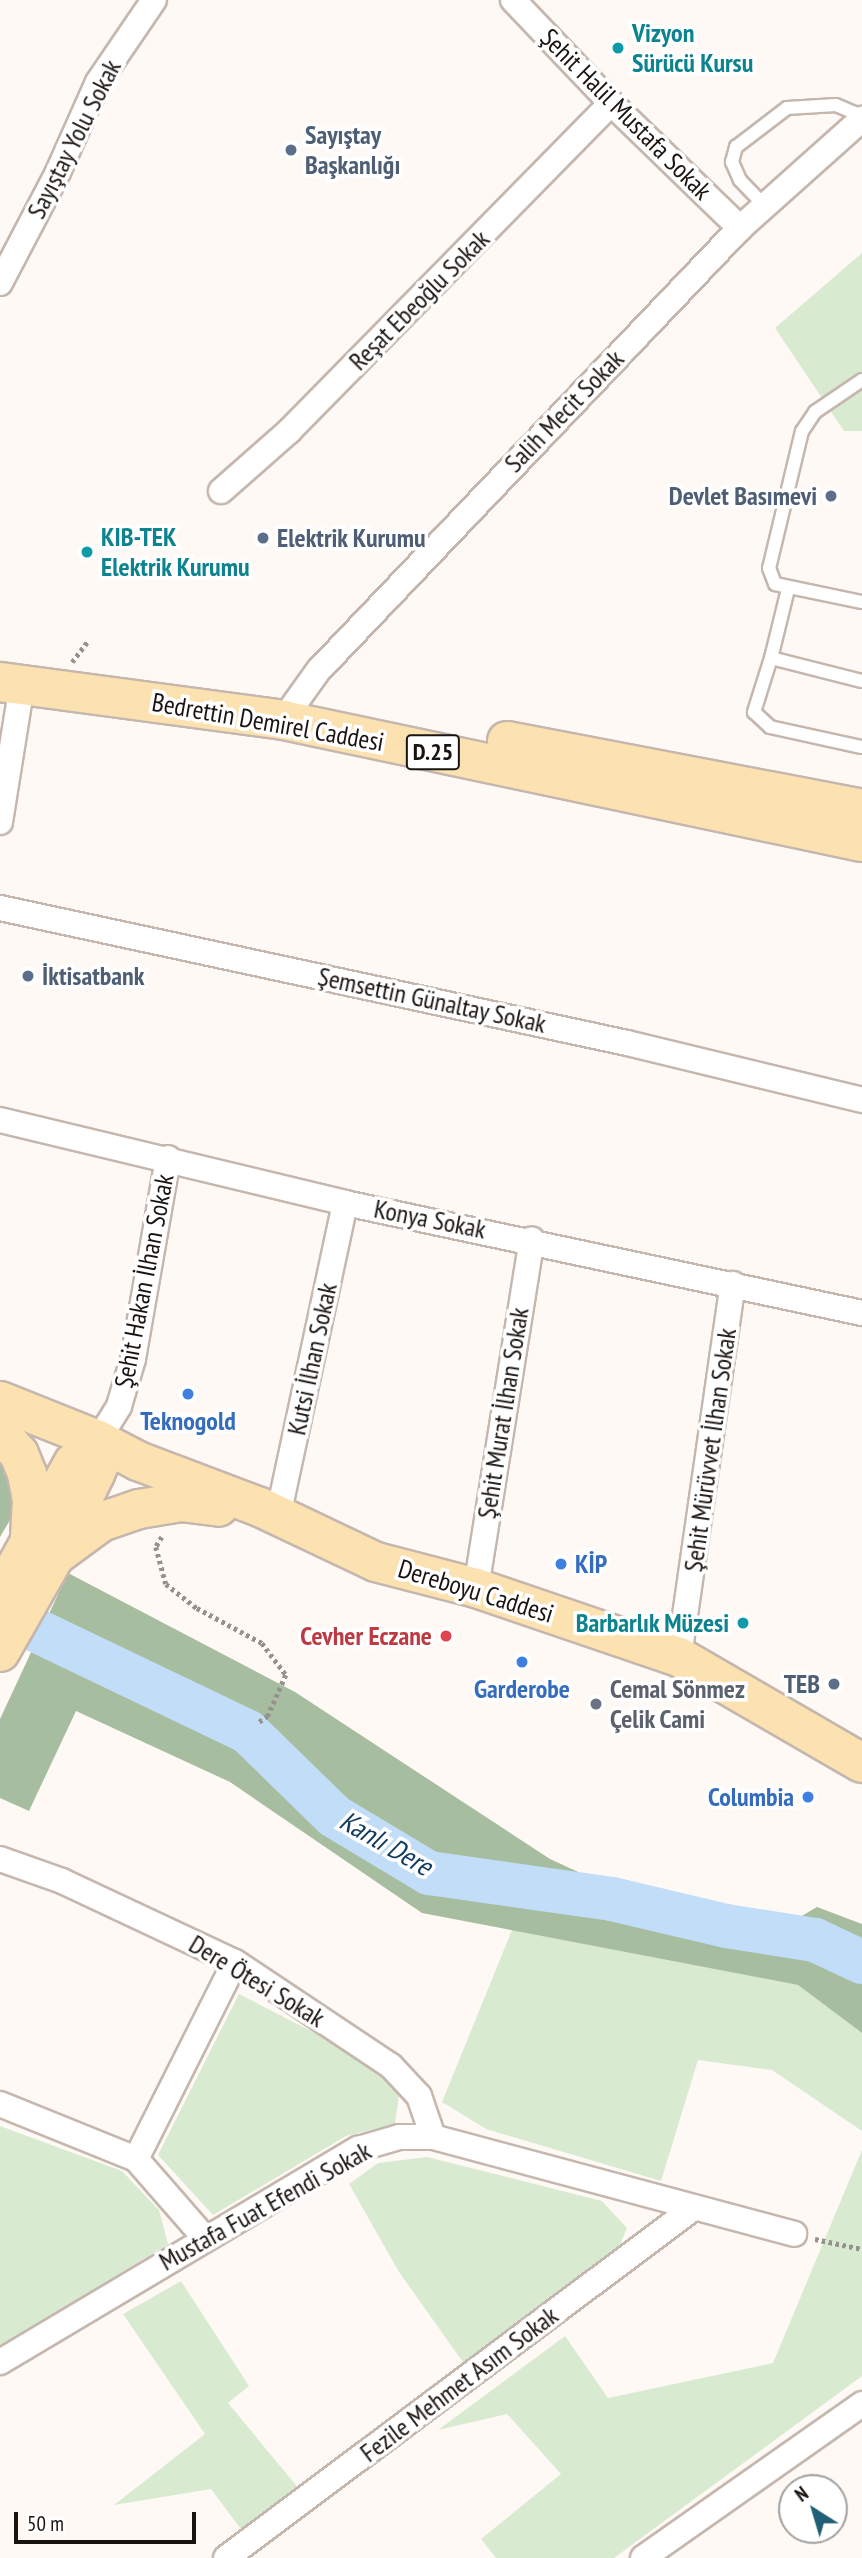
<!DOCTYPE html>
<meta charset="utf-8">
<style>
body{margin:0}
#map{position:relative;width:862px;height:2558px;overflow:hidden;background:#fff9f5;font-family:"PT Sans Narrow",sans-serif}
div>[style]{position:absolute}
.green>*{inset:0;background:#d8ebd1}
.forest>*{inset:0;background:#a7bd9f}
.river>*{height:44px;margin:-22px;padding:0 22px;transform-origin:22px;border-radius:22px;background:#c1ddf8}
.path>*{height:4.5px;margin-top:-2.25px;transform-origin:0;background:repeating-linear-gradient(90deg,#96918d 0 3.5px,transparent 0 7px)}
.roads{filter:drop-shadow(2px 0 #c5b7ae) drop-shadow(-2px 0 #c5b7ae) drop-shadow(0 2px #c5b7ae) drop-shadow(0 -2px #c5b7ae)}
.lane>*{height:12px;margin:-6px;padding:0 6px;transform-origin:6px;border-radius:6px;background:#fff}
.street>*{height:24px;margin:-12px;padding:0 12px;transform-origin:12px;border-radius:12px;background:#fff}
.primary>*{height:38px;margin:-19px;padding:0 19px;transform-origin:19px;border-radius:19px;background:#fce2b0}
.dots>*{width:19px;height:19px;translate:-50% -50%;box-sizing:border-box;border:4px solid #fff;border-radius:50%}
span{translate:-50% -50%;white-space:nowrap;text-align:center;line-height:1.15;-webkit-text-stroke:7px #fff;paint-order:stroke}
.shield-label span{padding:2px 5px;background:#fff;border:2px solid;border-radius:5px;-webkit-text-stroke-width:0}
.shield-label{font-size:24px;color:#191410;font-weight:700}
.culture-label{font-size:26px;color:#0d838f;font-weight:700}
.left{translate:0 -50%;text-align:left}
.right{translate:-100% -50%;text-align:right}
.street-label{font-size:26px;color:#191410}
.service-label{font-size:26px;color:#4e5e75;font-weight:700}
.shop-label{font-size:26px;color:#366cbe;font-weight:700}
.health-label{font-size:26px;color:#be3a42;font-weight:700}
.worship-label{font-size:26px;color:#5b616d;font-weight:700}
.water-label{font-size:28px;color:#103b5e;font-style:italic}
.north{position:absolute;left:778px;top:2474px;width:70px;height:70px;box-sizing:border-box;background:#fff;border:2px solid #a3a19f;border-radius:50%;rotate:323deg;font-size:19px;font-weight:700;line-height:28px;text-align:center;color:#191410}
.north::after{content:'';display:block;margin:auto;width:24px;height:32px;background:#205f75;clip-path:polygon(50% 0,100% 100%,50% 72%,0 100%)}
.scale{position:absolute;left:14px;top:2512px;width:182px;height:32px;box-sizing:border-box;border:4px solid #191410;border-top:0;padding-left:9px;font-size:21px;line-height:24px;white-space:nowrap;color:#191410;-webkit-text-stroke:5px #fff;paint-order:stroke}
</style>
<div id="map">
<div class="green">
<div style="clip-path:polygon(862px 253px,862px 431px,844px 431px,775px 328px)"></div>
<div style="clip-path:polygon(512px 1930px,798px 1985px,862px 2033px,862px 2131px,772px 2070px,698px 2060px,661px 2181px,486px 2129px,442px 2102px)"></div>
<div style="clip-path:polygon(239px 1994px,389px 2071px,399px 2095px,395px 2124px,346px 2136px,213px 2215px,158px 2155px)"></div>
<div style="clip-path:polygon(0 2126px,122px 2171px,159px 2210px,168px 2244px,0 2347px)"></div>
<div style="clip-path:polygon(862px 2150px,862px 2376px,614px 2558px,496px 2558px,481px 2539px,561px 2474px,507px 2414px,438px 2430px,565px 2336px,608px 2398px,773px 2363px)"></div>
<div style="clip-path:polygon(427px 2157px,602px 2201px,627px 2228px,616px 2254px,465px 2365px,399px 2272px,349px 2184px,378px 2163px)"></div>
<div style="clip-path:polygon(181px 2281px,249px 2386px,228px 2403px,300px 2490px,243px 2532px,211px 2489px,114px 2505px,205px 2434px,123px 2314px)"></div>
</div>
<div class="forest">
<div style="clip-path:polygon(0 1459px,4px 1459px,15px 1500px,13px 1515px,0 1537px)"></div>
<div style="clip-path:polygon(68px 1573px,295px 1692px,550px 1859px,746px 1949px,817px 1907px,862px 1924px,862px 2033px,798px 1985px,422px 1913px,230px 1782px,76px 1711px,29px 1811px,0 1798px,0 1719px)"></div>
</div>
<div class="river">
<div style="left:0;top:1613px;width:275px;rotate:25.6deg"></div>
<div style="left:248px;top:1732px;width:120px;rotate:44.3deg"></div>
<div style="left:334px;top:1816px;width:111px;rotate:31deg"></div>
<div style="left:429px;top:1873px;width:185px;rotate:8.1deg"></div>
<div style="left:612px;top:1899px;width:117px;rotate:13.3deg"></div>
<div style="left:726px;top:1926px;width:90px;rotate:8.9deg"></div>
<div style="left:815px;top:1940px;width:52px;rotate:25.1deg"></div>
</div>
<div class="path">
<div style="left:72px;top:662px;width:26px;rotate:-53deg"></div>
<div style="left:162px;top:1537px;width:12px;rotate:121deg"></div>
<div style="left:156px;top:1547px;width:38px;rotate:75deg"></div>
<div style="left:166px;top:1584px;width:39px;rotate:38deg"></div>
<div style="left:197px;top:1608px;width:74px;rotate:28.3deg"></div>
<div style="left:262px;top:1643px;width:40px;rotate:53deg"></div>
<div style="left:286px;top:1675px;width:45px;rotate:113.7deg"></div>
<div style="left:268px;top:1716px;width:12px;rotate:145deg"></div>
<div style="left:815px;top:2239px;width:48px;rotate:12deg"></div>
</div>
<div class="roads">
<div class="lane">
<div style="left:764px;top:205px;width:35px;rotate:-134deg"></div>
<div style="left:740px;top:180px;width:20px;rotate:-114deg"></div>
<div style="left:732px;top:162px;width:16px;rotate:-75deg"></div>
<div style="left:736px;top:147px;width:64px;rotate:-37.4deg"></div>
<div style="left:787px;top:108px;width:49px;rotate:-3.5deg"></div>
<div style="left:836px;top:105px;width:28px;rotate:23deg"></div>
<div style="left:862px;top:380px;width:57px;rotate:145.8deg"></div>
<div style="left:815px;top:412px;width:23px;rotate:124deg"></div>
<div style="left:802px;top:431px;width:141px;rotate:103.5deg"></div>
<div style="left:769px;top:568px;width:17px;rotate:69deg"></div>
<div style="left:775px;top:584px;width:89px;rotate:11.7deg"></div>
<div style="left:788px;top:589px;width:71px;rotate:103.8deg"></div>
<div style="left:771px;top:658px;width:94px;rotate:14.2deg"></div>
<div style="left:771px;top:658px;width:57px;rotate:107.5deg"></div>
<div style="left:754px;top:712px;width:22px;rotate:43deg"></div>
<div style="left:770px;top:727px;width:94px;rotate:12.3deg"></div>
</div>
<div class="street">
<div style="left:513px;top:0;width:142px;rotate:46.4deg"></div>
<div style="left:611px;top:103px;width:180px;rotate:44.1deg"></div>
<div style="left:0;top:283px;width:125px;rotate:-62.4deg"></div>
<div style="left:58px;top:172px;width:98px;rotate:-66deg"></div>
<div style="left:98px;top:82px;width:99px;rotate:-55.7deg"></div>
<div style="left:221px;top:491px;width:91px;rotate:-41.4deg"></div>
<div style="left:289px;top:431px;width:460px;rotate:-45.5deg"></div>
<div style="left:283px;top:720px;width:60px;rotate:-54.5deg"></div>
<div style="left:318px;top:671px;width:612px;rotate:-46.39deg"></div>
<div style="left:740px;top:228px;width:164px;rotate:-41.8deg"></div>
<div style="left:0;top:822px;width:140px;rotate:-80.9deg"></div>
<div style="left:0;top:908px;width:641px;rotate:12.15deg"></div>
<div style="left:627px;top:1043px;width:242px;rotate:13.6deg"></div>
<div style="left:0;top:1120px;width:355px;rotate:13.5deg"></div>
<div style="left:345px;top:1203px;width:529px;rotate:12.01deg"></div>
<div style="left:98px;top:1440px;width:40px;rotate:-58deg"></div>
<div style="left:119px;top:1406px;width:49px;rotate:-73.4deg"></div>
<div style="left:133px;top:1359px;width:204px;rotate:-80.1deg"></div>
<div style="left:278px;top:1516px;width:320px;rotate:-77.9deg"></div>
<div style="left:476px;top:1588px;width:353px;rotate:-80.9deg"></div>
<div style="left:679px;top:1657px;width:377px;rotate:-81.8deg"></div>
<div style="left:0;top:1859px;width:66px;rotate:19.5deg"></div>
<div style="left:62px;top:1881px;width:191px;rotate:25.1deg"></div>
<div style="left:235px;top:1962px;width:187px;rotate:33.7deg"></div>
<div style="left:391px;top:2066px;width:41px;rotate:47deg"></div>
<div style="left:419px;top:2096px;width:43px;rotate:71.1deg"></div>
<div style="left:0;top:2104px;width:147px;rotate:22deg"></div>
<div style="left:136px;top:2159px;width:103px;rotate:48.9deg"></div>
<div style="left:136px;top:2159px;width:220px;rotate:-63.3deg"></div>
<div style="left:0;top:2362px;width:417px;rotate:-30.8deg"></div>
<div style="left:358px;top:2149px;width:43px;rotate:-16.3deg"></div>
<div style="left:399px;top:2137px;width:34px"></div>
<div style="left:433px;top:2137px;width:374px;rotate:15deg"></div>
<div style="left:226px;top:2558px;width:582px;rotate:-36.83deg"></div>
<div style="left:643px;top:2558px;width:268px;rotate:-35.1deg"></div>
</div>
<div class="primary">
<div style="left:0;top:682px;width:286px;rotate:7.6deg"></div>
<div style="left:283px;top:720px;width:592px;rotate:11.9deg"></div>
<div style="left:507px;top:741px;width:361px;rotate:10.8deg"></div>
<div style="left:0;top:1401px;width:105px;rotate:21.7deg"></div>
<div style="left:98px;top:1440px;width:45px;rotate:27.7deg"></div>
<div style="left:138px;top:1461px;width:130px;rotate:20.7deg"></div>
<div style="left:260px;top:1507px;width:128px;rotate:25.4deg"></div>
<div style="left:376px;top:1562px;width:103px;rotate:14.6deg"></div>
<div style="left:476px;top:1588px;width:214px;rotate:18.8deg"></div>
<div style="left:679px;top:1657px;width:211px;rotate:30.1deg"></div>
<div style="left:0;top:1433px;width:28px;rotate:48deg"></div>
<div style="left:19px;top:1454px;width:22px;rotate:68deg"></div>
<div style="left:27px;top:1474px;width:25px;rotate:79deg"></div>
<div style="left:32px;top:1499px;width:39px;rotate:93deg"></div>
<div style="left:59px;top:1553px;width:52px;rotate:-36.4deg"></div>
<div style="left:101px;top:1522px;width:40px;rotate:-18.9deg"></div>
<div style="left:139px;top:1509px;width:43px;rotate:-9.5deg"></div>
<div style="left:181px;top:1502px;width:38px;rotate:7deg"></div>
<div style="left:0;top:1596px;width:152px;rotate:-61.2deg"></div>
<div style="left:0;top:1652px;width:111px;rotate:-60.2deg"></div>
<div style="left:55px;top:1556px;width:91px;rotate:-64deg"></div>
<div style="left:95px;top:1474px;width:13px;rotate:-67deg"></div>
<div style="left:100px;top:1462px;width:22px;rotate:-95deg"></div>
</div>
</div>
<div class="dots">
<div style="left:618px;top:48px;background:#0f9aa8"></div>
<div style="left:291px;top:150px;background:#5c6f8a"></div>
<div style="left:831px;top:496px;background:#5c6f8a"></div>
<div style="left:263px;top:538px;background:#5c6f8a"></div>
<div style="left:87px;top:552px;background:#0f9aa8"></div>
<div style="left:28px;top:976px;background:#5c6f8a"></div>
<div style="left:188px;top:1394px;background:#3f7fe0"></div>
<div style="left:561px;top:1564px;background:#3f7fe0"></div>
<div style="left:743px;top:1623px;background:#0f9aa8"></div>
<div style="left:446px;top:1636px;background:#e0444e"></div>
<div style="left:522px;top:1662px;background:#3f7fe0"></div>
<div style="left:834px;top:1684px;background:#5c6f8a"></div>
<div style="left:596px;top:1704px;background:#6b7280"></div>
<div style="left:808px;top:1797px;background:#3f7fe0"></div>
</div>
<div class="shield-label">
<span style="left:433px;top:752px">D.25</span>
</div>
<div class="culture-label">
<span class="left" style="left:632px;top:48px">Vizyon<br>Sürücü Kursu</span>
<span class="left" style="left:101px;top:552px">KIB-TEK<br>Elektrik Kurumu</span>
<span class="right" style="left:729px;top:1623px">Barbarlık Müzesi</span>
</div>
<div class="street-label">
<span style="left:626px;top:114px;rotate:45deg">Şehit Halil Mustafa Sokak</span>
<span style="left:74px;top:139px;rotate:-63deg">Sayıştay Yolu Sokak</span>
<span style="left:419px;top:300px;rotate:-45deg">Reşat Ebeoğlu Sokak</span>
<span style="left:564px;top:411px;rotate:-46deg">Salih Mecit Sokak</span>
<span style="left:268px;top:722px;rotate:10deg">Bedrettin Demirel Caddesi</span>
<span style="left:432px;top:1000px;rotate:12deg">Şemsettin Günaltay Sokak</span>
<span style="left:430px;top:1219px;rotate:11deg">Konya Sokak</span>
<span style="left:144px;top:1281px;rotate:-79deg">Şehit Hakan İlhan Sokak</span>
<span style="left:312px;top:1359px;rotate:-78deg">Kutsi İlhan Sokak</span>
<span style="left:503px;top:1413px;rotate:-81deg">Şehit Murat İlhan Sokak</span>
<span style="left:710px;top:1450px;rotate:-82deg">Şehit Mürüvvet İlhan Sokak</span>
<span style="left:476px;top:1591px;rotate:17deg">Dereboyu Caddesi</span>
<span style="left:257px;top:1981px;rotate:31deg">Dere Ötesi Sokak</span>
<span style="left:265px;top:2206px;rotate:-29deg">Mustafa Fuat Efendi Sokak</span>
<span style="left:459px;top:2384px;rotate:-37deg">Fezile Mehmet Asım Sokak</span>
</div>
<div class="service-label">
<span class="left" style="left:305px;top:150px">Sayıştay<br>Başkanlığı</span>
<span class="right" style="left:817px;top:496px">Devlet Basımevi</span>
<span class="left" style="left:277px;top:538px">Elektrik Kurumu</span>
<span class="left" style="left:42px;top:976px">İktisatbank</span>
<span class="right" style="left:820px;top:1684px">TEB</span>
</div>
<div class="shop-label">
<span style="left:188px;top:1421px">Teknogold</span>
<span class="left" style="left:575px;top:1564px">KİP</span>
<span style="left:522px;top:1689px">Garderobe</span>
<span class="right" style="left:794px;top:1797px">Columbia</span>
</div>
<div class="health-label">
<span class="right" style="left:432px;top:1636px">Cevher Eczane</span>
</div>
<div class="worship-label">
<span class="left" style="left:610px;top:1704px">Cemal Sönmez<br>Çelik Cami</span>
</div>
<div class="water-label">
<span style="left:386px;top:1843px;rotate:30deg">Kanlı Dere</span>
</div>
<div class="north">N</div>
<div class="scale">50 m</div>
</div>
